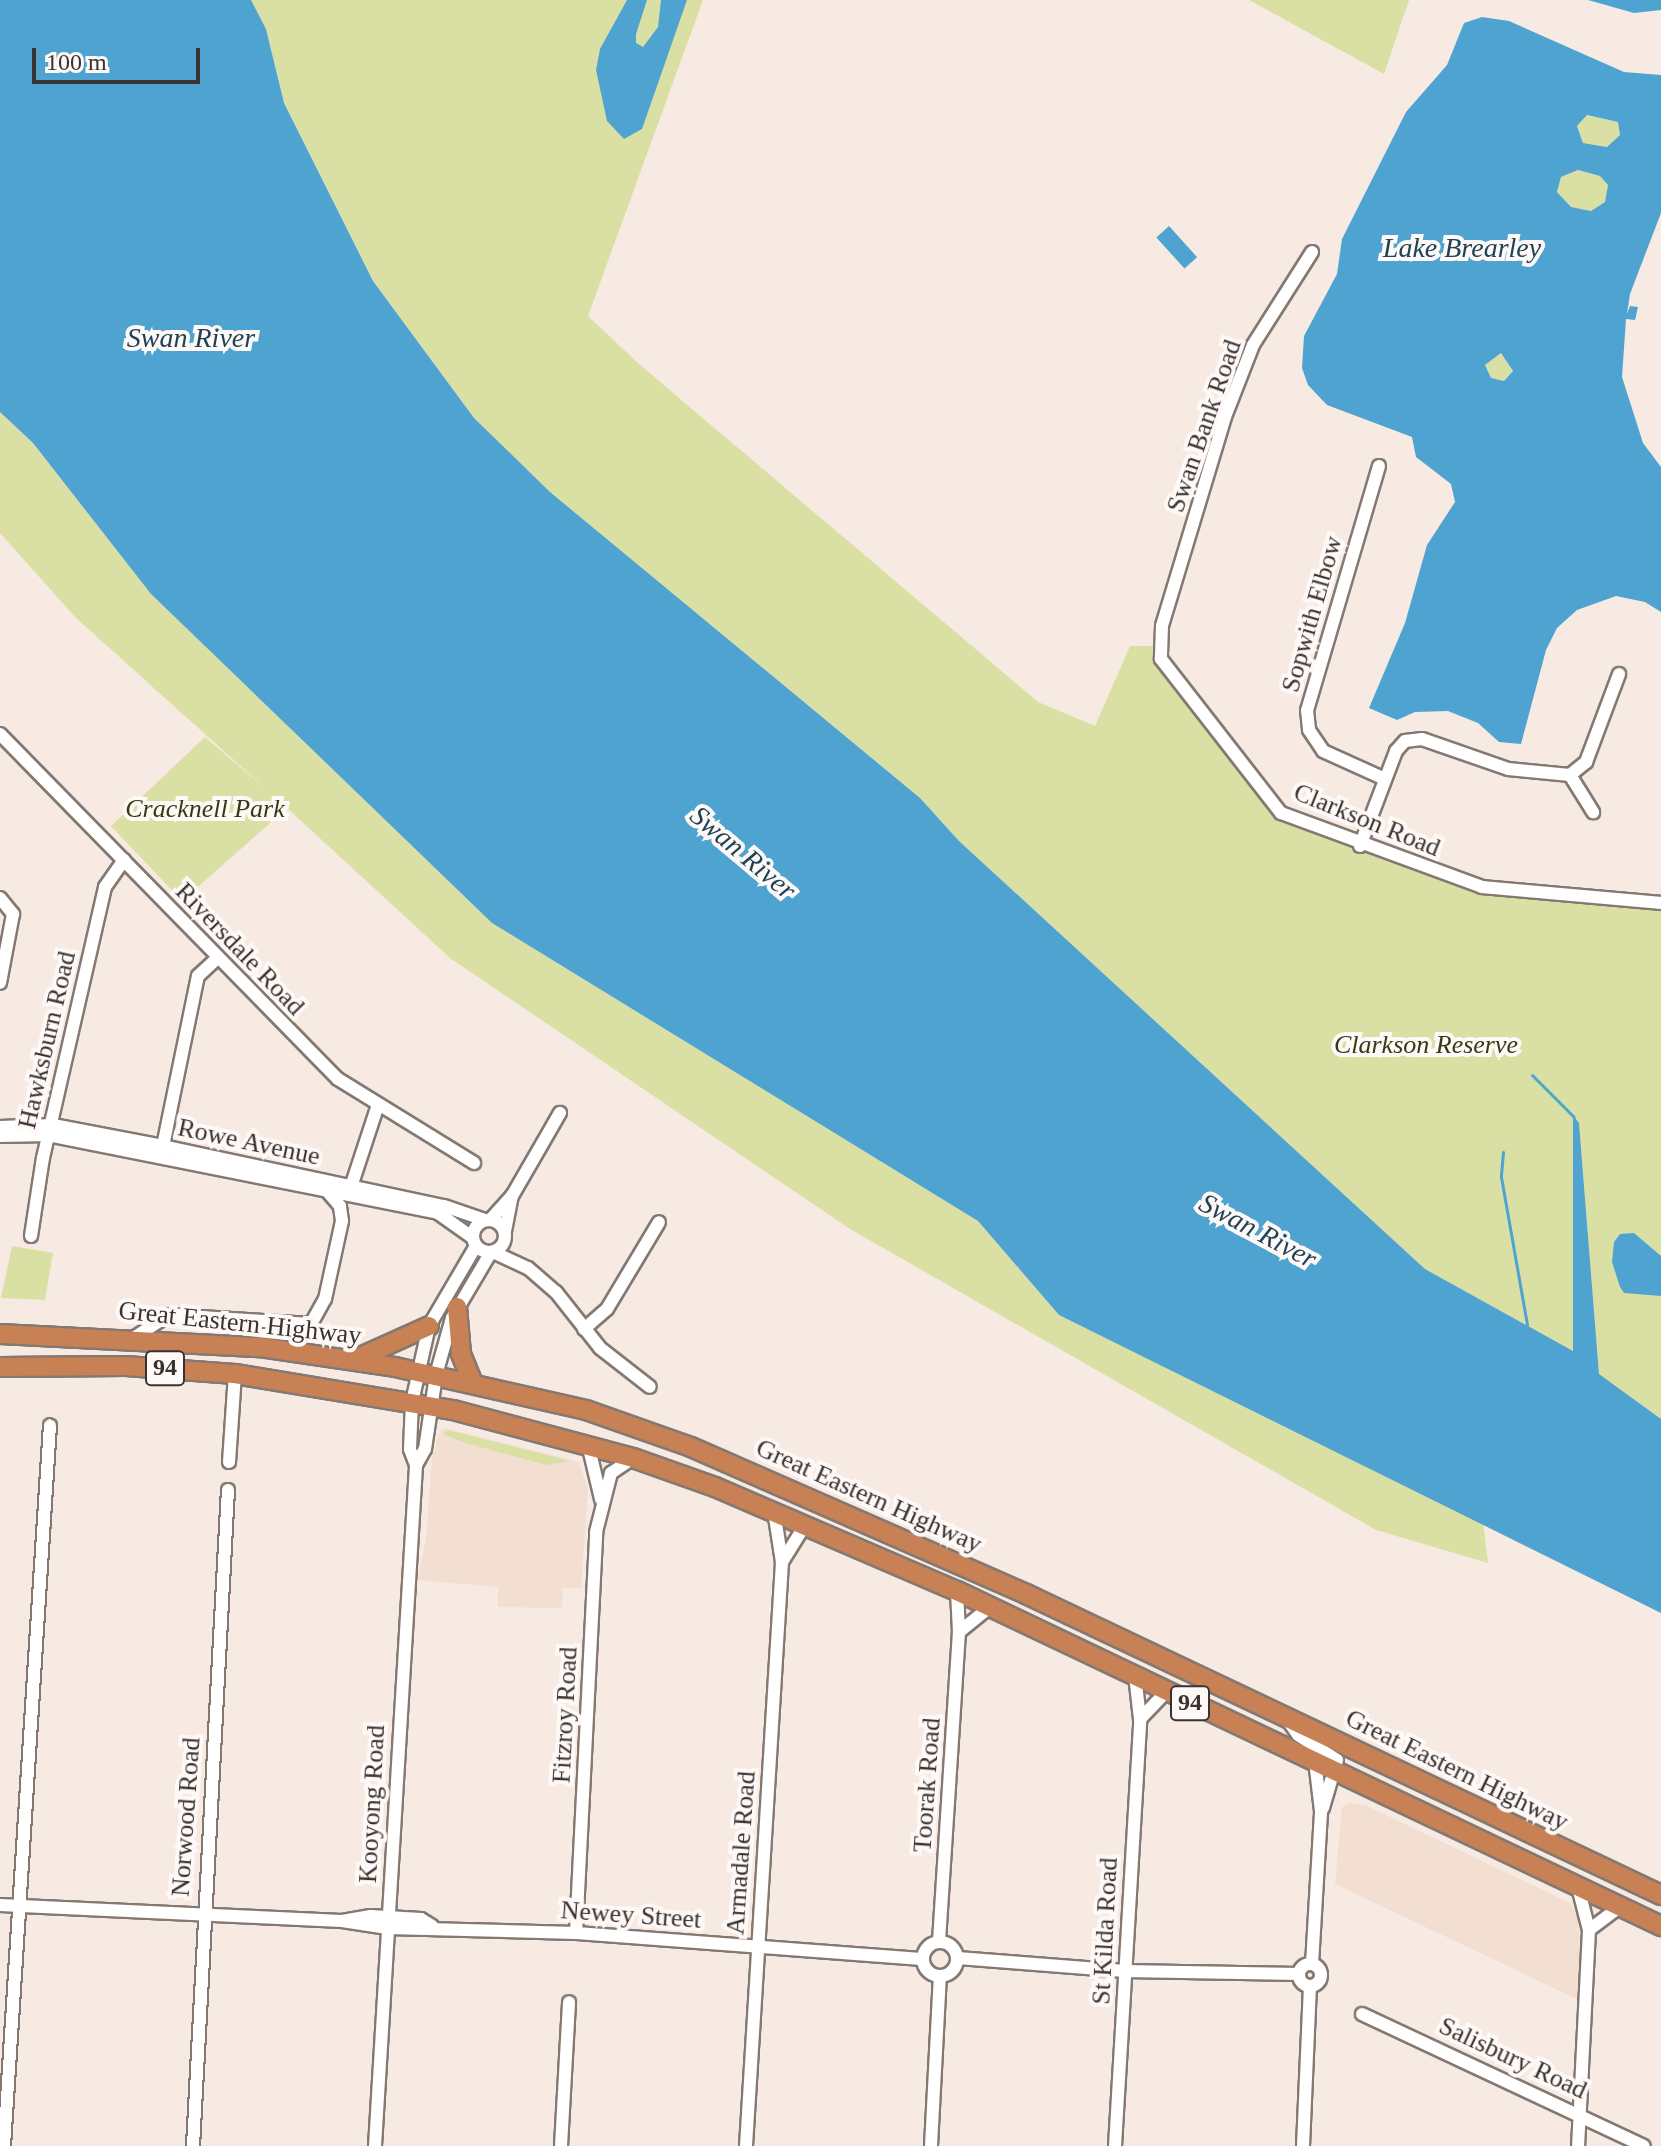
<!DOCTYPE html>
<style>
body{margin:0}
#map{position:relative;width:1661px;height:2146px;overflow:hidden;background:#f6eae2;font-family:"Times New Roman",serif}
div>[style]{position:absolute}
.built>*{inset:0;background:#f2dfd2}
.green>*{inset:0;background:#dae0a4}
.water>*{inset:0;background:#4fa3d1;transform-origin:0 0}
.stream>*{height:3px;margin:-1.5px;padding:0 1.5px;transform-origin:1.5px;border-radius:1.5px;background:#4fa3d1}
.roads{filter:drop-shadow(2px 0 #837972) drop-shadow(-2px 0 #837972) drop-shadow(0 2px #837972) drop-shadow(0 -2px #837972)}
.minor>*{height:12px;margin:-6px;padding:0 6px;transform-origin:6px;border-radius:6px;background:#fff}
.minor>.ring{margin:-6px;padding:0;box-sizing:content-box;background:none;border:12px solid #fff;border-radius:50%}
.highway>*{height:18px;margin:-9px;padding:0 9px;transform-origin:9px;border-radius:9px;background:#c78154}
span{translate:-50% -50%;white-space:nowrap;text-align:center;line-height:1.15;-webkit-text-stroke:8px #fef9f6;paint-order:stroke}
.shield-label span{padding:2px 6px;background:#fef9f6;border:2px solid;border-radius:6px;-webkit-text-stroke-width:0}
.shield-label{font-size:24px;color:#383330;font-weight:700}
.street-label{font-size:26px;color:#383330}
.park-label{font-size:26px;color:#373916;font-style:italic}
.water-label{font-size:28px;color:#1e4357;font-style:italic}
.scale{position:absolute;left:32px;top:48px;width:168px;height:36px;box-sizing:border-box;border:4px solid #383330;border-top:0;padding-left:10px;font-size:24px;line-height:28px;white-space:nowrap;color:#383330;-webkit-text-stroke:6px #fef9f6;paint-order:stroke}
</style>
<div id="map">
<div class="built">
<div style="clip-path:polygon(448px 1429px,579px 1462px,588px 1489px,581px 1588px,563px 1588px,562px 1608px,498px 1607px,498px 1587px,417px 1580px,426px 1540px,432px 1456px,441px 1430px)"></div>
<div style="clip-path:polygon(1349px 1803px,1365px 1805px,1570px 1903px,1579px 1918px,1581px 2001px,1335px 1884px,1342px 1807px)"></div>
</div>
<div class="green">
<div style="clip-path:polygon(251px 0,703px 0,588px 316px,639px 364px,1038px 702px,1095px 726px,1130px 646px,1159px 646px,1269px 805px,1478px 890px,1661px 904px,1661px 1419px,1599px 1375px,1579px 1123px,1574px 1116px,1573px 1351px,1425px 1269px,959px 841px,920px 798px,550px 492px,474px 418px,373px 281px,284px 103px,266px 29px)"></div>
<div style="clip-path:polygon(1249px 0,1409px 0,1384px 74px)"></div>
<div style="clip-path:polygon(1587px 115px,1618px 122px,1620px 135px,1607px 147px,1583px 143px,1577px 126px)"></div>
<div style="clip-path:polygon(1578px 170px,1600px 176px,1608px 185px,1605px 202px,1591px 211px,1571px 207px,1557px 192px,1561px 177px)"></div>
<div style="clip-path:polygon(1501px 353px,1513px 371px,1504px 381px,1491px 378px,1485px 365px)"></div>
<div style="clip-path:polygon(0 412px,33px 443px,151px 594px,492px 923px,978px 1221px,1059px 1315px,1483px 1522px,1488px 1563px,1376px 1530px,850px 1229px,450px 958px,287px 808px,182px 901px,111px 826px,205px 737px,267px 790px,75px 617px,0 533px)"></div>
<div style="clip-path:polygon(12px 1246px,53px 1253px,45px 1300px,1px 1298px)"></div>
<div style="clip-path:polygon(448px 1430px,570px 1461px,546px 1465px,462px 1442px,443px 1434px)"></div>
</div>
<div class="water">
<div style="clip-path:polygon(0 0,251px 0,266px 29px,284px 103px,373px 281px,474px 418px,550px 492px,920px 798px,959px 841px,1425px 1269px,1573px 1351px,1573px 1115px,1579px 1123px,1599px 1374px,1661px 1419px,1661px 1613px,1059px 1315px,978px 1221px,492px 923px,151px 594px,33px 443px,0 412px)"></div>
<div style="clip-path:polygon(627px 0,647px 0,636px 34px,636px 43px,643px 47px,658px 27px,661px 0,687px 0,642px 129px,624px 139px,607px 121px,596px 70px,600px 49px)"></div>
<div style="clip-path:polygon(1588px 0,1661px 0,1661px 10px,1634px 13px)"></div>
<div style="clip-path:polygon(evenodd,1482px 17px,1509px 21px,1624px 72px,1661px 75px,1661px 213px,1630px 294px,1627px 314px,1630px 306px,1638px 307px,1635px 320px,1626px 319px,1622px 377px,1643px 443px,1661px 467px,1661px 612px,1645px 602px,1616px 596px,1577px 610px,1557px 628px,1546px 650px,1521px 744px,1499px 742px,1478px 723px,1448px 711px,1415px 712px,1397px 720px,1369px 708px,1405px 623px,1427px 545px,1455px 502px,1451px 484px,1416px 457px,1412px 437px,1327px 405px,1308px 385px,1302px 368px,1304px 336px,1337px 274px,1342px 239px,1406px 112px,1447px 65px,1464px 23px,1482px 17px,1587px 115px,1618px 122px,1620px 135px,1607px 147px,1583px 143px,1577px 126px,1587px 115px,1482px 17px,1578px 170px,1600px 176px,1608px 185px,1605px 202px,1591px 211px,1571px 207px,1557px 192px,1561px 177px,1578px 170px,1482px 17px,1501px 353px,1513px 371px,1504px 381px,1491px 378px,1485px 365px,1501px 353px)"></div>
<div style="left:1169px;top:226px;width:42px;height:17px;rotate:48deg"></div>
<div style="clip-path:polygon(1634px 1233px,1661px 1256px,1661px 1296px,1624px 1293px,1620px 1287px,1612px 1262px,1614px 1242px,1620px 1234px)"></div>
</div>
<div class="stream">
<div style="left:1532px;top:1075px;width:59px;rotate:45deg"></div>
<div style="left:1503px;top:1152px;width:25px;rotate:95deg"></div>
<div style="left:1501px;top:1177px;width:150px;rotate:80deg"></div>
</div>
<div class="roads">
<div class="minor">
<div style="left:1312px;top:252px;width:110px;rotate:122.4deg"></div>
<div style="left:1253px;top:345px;width:77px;rotate:111.3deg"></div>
<div style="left:1225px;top:417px;width:218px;rotate:106.8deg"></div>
<div style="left:1162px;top:626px;width:33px;rotate:92deg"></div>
<div style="left:1161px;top:659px;width:195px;rotate:52.1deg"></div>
<div style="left:1281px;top:813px;width:214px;rotate:20.2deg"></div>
<div style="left:1482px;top:887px;width:180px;rotate:5.1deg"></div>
<div style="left:1379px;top:466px;width:254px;rotate:106.4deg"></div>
<div style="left:1307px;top:710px;width:20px;rotate:84deg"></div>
<div style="left:1309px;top:730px;width:25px;rotate:56deg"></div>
<div style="left:1323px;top:751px;width:68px;rotate:24.3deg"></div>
<div style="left:0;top:734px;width:483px;rotate:45.6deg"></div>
<div style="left:338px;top:1079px;width:160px;rotate:31.7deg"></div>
<div style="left:1570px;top:775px;width:44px;rotate:58.1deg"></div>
<div style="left:1360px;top:846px;width:102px;rotate:-69.2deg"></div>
<div style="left:1396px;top:751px;width:13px;rotate:-48deg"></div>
<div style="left:1405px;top:741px;width:17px;rotate:-7deg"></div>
<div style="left:1422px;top:739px;width:91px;rotate:19.2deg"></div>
<div style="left:1508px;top:769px;width:62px;rotate:5.5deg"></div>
<div style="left:1570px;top:775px;width:21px;rotate:-39deg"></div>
<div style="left:1586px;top:762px;width:94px;rotate:-69.4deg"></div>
<div style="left:0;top:898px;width:21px;rotate:51deg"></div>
<div style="left:13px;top:914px;width:70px;rotate:100.7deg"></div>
<div style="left:0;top:1127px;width:53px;rotate:-2.2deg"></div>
<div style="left:53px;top:1125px;width:112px;rotate:10.8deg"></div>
<div style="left:163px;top:1146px;width:287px;rotate:12.1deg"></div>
<div style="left:444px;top:1206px;width:43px;rotate:18.9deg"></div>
<div style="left:0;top:1136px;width:48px;rotate:-1.2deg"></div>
<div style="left:48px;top:1135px;width:398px;rotate:11.3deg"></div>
<div style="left:438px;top:1213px;width:43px;rotate:35.5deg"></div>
<div style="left:162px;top:1151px;width:179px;rotate:-78.4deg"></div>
<div style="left:198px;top:976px;width:26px;rotate:-43deg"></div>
<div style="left:349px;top:1193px;width:93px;rotate:-71.8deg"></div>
<div style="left:491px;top:1219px;width:31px;rotate:-48deg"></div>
<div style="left:512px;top:1196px;width:96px;rotate:-60deg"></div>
<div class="ring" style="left:473px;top:1220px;width:20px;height:20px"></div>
<div style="left:505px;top:1231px;width:36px;rotate:-79deg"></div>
<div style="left:31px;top:1236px;width:79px;rotate:-81.3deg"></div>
<div style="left:43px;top:1158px;width:278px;rotate:-77.1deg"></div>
<div style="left:105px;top:887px;width:33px;rotate:-55deg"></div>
<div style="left:493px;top:1252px;width:38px;rotate:25deg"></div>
<div style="left:528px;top:1268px;width:37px;rotate:41deg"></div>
<div style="left:556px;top:1292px;width:71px;rotate:51.8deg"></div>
<div style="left:600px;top:1348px;width:63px;rotate:38deg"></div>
<div style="left:584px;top:1329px;width:30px;rotate:-41deg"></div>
<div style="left:607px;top:1309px;width:101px;rotate:-59.1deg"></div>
<div style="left:135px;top:1337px;width:40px;rotate:-32.9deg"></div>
<div style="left:169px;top:1315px;width:142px;rotate:3.6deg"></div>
<div style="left:311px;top:1324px;width:29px;rotate:-61deg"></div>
<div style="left:325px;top:1299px;width:80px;rotate:-77.7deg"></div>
<div style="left:342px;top:1221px;width:15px;rotate:-98deg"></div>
<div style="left:340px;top:1206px;width:20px;rotate:-131deg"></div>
<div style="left:588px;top:1444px;width:57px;rotate:76.7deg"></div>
<div style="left:229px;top:1462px;width:88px;rotate:-86.1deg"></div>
<div style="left:416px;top:1465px;width:18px;rotate:-61deg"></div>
<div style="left:425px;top:1449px;width:75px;rotate:-81.5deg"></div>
<div style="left:436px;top:1375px;width:59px;rotate:-74.3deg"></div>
<div style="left:452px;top:1318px;width:77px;rotate:-59.4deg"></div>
<div style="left:782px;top:1562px;width:44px;rotate:-58.1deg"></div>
<div style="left:959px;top:1632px;width:40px;rotate:-39deg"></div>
<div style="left:1140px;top:1719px;width:37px;rotate:-46deg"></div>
<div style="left:1287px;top:1719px;width:19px;rotate:55deg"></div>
<div style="left:1298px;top:1735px;width:46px;rotate:32.7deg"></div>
<div style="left:1337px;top:1760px;width:50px;rotate:106.3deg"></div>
<div style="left:1578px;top:1887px;width:44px;rotate:75.7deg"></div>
<div style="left:1589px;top:1930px;width:216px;rotate:92.9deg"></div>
<div style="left:0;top:1905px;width:342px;rotate:2.7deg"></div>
<div style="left:342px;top:1921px;width:46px;rotate:8.8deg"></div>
<div style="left:387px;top:1928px;width:189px;rotate:1.5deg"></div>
<div style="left:576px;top:1933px;width:347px;rotate:4.3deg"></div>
<div style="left:342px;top:1921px;width:29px;rotate:-10deg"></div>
<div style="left:371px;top:1916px;width:50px;rotate:3.4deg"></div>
<div style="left:421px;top:1919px;width:13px;rotate:32deg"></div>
<div style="left:1589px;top:1930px;width:39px;rotate:-37deg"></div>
<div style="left:576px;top:1933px;width:401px;rotate:-87.1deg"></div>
<div style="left:596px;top:1532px;width:61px;rotate:-75.7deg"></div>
<div style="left:611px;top:1473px;width:27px;rotate:-34deg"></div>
<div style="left:939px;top:1941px;width:310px;rotate:-86.3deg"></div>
<div style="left:959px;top:1632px;width:41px;rotate:-92.8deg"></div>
<div class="ring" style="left:923px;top:1942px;width:22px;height:22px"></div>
<div style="left:958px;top:1958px;width:167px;rotate:4.5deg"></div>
<div style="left:1124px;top:1971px;width:175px;rotate:1deg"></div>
<div class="ring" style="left:1299px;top:1964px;width:10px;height:10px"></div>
<div style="left:1312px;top:1964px;width:153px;rotate:-86.6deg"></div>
<div style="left:1321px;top:1811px;width:50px;rotate:-96.8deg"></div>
<div style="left:1362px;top:2014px;width:311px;rotate:25.1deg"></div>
<div style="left:4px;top:2146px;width:722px;rotate:-86.35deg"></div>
<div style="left:193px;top:2146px;width:657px;rotate:-86.95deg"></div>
<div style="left:375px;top:2146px;width:682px;rotate:-86.55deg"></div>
<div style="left:416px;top:1465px;width:17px;rotate:-111deg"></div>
<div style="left:410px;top:1449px;width:47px;rotate:-87.6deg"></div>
<div style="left:412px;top:1402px;width:78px;rotate:-77.4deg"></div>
<div style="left:429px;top:1326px;width:93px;rotate:-59.6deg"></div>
<div style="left:561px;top:2146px;width:144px;rotate:-86.8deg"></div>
<div style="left:746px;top:2146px;width:585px;rotate:-86.47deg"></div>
<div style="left:782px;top:1562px;width:52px;rotate:-98.9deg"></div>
<div style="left:931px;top:2146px;width:169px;rotate:-87deg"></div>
<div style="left:1115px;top:2146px;width:428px;rotate:-86.6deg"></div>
<div style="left:1140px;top:1719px;width:44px;rotate:-96.5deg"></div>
<div style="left:1303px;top:2146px;width:159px;rotate:-87.5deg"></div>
</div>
<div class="highway">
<div style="left:457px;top:1307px;width:47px;rotate:85.1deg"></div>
<div style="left:461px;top:1354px;width:31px;rotate:68deg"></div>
<div style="left:0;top:1334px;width:260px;rotate:2.9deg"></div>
<div style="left:260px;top:1347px;width:136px;rotate:8.4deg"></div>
<div style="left:395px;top:1367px;width:196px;rotate:12.7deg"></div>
<div style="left:586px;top:1410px;width:111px;rotate:19.4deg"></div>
<div style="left:691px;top:1447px;width:366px;rotate:23.7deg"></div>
<div style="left:1026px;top:1594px;width:703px;rotate:25.36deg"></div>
<div style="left:356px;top:1359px;width:80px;rotate:-24.3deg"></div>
<div style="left:0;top:1367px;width:126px;rotate:-0.5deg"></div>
<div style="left:126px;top:1366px;width:109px;rotate:4.2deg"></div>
<div style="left:235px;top:1374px;width:221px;rotate:9.4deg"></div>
<div style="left:453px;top:1410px;width:186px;rotate:14.9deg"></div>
<div style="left:633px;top:1458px;width:87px;rotate:19.5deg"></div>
<div style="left:715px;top:1487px;width:263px;rotate:23.3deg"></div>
<div style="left:957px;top:1591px;width:780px;rotate:25.45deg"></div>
</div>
</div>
<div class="shield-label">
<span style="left:165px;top:1368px">94</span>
<span style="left:1190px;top:1703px">94</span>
</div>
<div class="street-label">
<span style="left:1204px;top:426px;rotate:-71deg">Swan Bank Road</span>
<span style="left:1312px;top:614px;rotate:-74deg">Sopwith Elbow</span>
<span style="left:1367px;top:820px;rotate:22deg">Clarkson Road</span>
<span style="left:240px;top:949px;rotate:46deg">Riversdale Road</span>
<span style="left:47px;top:1040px;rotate:-77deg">Hawksburn Road</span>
<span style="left:249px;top:1142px;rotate:12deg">Rowe Avenue</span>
<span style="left:240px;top:1323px;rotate:6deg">Great Eastern Highway</span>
<span style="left:869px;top:1496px;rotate:24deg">Great Eastern Highway</span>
<span style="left:565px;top:1715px;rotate:-87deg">Fitzroy Road</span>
<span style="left:1457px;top:1770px;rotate:26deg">Great Eastern Highway</span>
<span style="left:927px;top:1785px;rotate:-86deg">Toorak Road</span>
<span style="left:372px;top:1804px;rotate:-87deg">Kooyong Road</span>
<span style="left:186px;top:1817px;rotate:-86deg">Norwood Road</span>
<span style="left:741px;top:1853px;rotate:-86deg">Armadale Road</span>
<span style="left:631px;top:1915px;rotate:4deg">Newey Street</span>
<span style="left:1105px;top:1931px;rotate:-87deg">St Kilda Road</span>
<span style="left:1513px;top:2058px;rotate:25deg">Salisbury Road</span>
</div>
<div class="park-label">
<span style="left:205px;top:809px">Cracknell Park</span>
<span style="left:1426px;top:1045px">Clarkson Reserve</span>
</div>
<div class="water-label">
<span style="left:1462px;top:248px">Lake Brearley</span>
<span style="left:191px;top:338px">Swan River</span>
<span style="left:743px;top:853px;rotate:40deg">Swan River</span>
<span style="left:1258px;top:1231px;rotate:28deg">Swan River</span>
</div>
<div class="scale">100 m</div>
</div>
